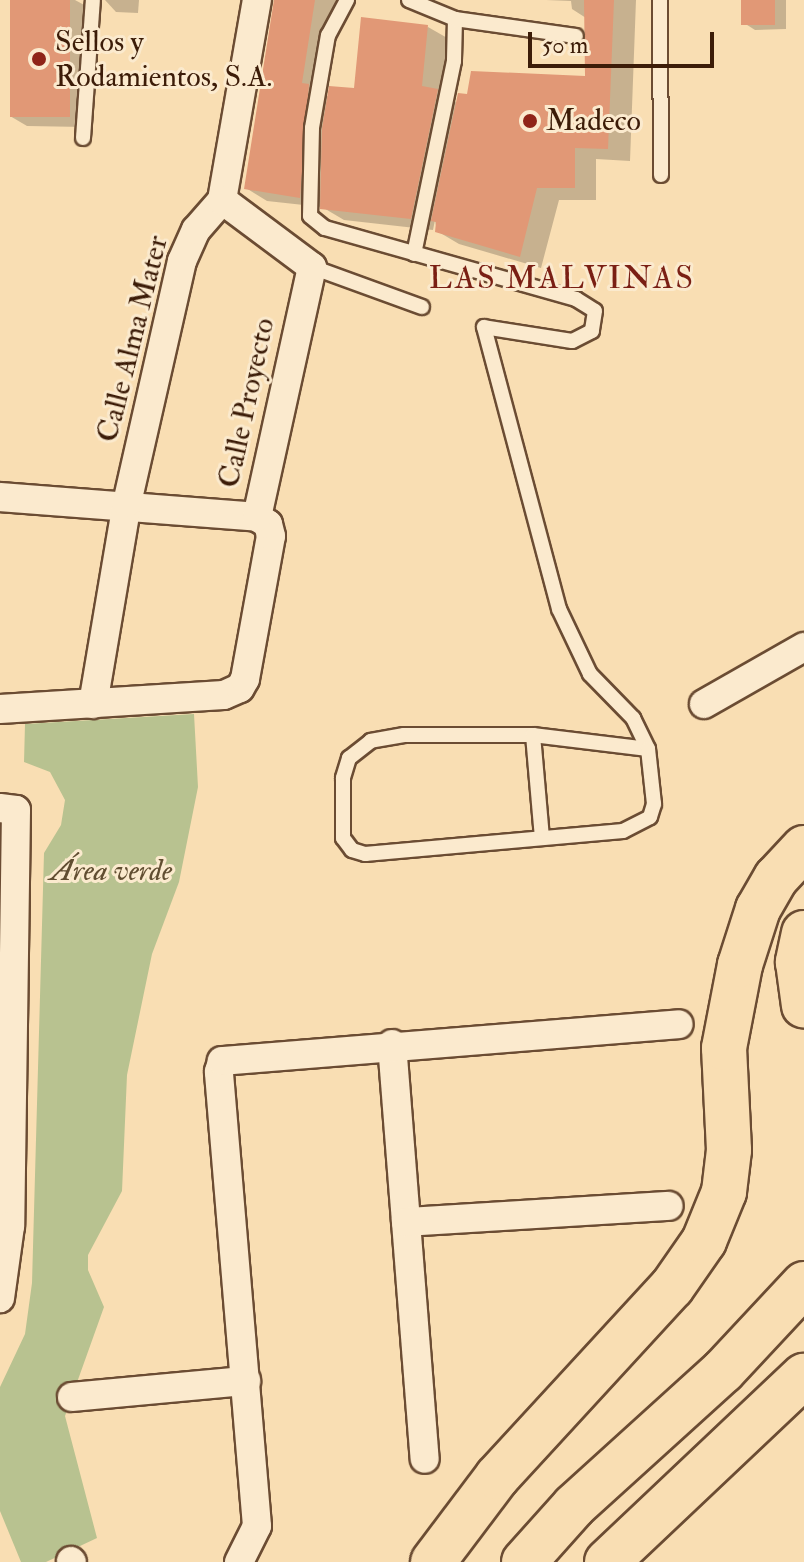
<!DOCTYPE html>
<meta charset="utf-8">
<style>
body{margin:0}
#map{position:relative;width:804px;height:1562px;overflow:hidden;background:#f9deb3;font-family:"IM FELL Double Pica",serif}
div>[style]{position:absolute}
.green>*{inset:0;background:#b8c290}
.shadow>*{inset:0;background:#0003}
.building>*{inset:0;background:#e19876;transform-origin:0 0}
.roads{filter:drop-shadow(2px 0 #6b4c33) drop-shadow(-2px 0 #6b4c33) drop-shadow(0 2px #6b4c33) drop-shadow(0 -2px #6b4c33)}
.lane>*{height:14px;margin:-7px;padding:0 7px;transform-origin:7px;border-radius:7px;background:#fbeace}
.street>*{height:28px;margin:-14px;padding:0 14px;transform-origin:14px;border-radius:14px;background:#fbeace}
.primary>*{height:44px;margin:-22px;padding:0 22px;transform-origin:22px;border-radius:22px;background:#f9deb3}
.highway>*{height:44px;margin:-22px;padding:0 22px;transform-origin:22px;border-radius:22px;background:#f9deb3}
.dots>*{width:22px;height:22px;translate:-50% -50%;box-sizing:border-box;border:4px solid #fbeace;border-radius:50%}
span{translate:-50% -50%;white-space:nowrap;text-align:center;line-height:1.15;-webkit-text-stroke:6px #fbeace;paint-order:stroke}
.poi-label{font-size:30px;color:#3c1c08}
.left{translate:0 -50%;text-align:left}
.street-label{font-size:30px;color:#3c1c08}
.park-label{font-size:30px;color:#614e31;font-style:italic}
.neighbourhood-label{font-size:32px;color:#7a1f14;letter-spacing:2px}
.scale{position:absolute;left:528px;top:32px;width:186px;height:36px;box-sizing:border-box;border:4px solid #3c1c08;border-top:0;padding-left:10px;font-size:24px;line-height:28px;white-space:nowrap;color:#3c1c08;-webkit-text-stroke:6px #fbeace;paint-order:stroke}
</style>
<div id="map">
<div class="green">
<div style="clip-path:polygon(194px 714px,198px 787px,179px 882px,152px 954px,127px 1075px,122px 1191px,88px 1255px,88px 1270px,104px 1307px,65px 1416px,97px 1538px,46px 1562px,21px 1562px,0 1511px,0 1387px,25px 1334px,32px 1283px,44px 853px,61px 825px,65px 800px,50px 772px,24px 762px,25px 724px)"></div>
</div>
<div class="shadow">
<div style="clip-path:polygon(12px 0,75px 0,86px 6px,84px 127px,27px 126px,10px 116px)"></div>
<div style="clip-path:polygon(105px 0,139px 0,138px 13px,116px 12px)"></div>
<div style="clip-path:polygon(275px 0,339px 0,324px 94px,329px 97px,355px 91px,428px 27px,449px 39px,443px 95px,458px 103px,587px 78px,586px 18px,572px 9px,571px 1px,546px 0,636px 0,630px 161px,596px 159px,596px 200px,559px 200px,541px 268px,459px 244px,437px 231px,435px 220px,433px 230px,344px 220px,322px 207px,267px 201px,246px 188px)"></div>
<div style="clip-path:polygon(743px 0,786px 0,786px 29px,755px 30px,744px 23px)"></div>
</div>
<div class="building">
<div style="left:10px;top:0;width:60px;height:117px"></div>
<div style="clip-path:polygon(274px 0,315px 0,302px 83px,309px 84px,300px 198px,244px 189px)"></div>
<div style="clip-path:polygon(584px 0,614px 0,608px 149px,575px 148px,575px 188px,537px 188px,520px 257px,435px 232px,436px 222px,431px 221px,458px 93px,467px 94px,471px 71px,585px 76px)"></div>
<div style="left:741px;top:0;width:34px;height:25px"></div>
<div style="clip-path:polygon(361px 17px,428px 25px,422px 86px,438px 89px,411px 219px,320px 209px,322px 129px,329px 86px,354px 88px)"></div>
</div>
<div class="roads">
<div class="lane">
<div style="left:347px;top:0;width:40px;rotate:118deg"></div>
<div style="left:328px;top:35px;width:94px;rotate:99.8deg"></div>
<div style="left:312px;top:128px;width:88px;rotate:91.3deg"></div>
<div style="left:310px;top:216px;width:19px;rotate:39deg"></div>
<div style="left:325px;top:228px;width:261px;rotate:15.8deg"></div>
<div style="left:576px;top:299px;width:22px;rotate:32deg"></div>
<div style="left:595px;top:311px;width:20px;rotate:99deg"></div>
<div style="left:592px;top:331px;width:22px;rotate:153deg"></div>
<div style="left:572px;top:341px;width:89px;rotate:-171deg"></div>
<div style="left:484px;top:327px;width:292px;rotate:75.1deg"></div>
<div style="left:559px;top:609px;width:72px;rotate:64.5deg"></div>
<div style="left:590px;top:674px;width:62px;rotate:45.7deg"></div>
<div style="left:633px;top:718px;width:34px;rotate:64deg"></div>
<div style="left:648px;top:749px;width:116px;rotate:-173.1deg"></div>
<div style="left:533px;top:735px;width:129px;rotate:180deg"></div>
<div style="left:404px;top:735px;width:34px;rotate:170deg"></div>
<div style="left:371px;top:741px;width:28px;rotate:142deg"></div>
<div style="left:349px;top:758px;width:21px;rotate:107deg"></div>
<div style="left:343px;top:778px;width:60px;rotate:90deg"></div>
<div style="left:343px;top:838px;width:15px;rotate:53deg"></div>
<div style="left:352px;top:850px;width:14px;rotate:17deg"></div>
<div style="left:365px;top:854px;width:259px;rotate:-5.1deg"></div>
<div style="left:623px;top:831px;width:30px;rotate:-27deg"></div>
<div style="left:650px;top:817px;width:14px;rotate:-73deg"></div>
<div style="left:654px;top:804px;width:55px;rotate:-96.2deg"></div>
<div style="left:409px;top:0;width:50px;rotate:22.4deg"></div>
<div style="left:455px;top:19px;width:42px;rotate:91.4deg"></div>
<div style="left:454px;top:61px;width:197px;rotate:101.7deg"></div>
<div style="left:660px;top:0;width:175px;rotate:89.7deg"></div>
<div style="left:455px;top:19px;width:122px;rotate:8deg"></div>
<div style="left:83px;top:138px;width:138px;rotate:-85.9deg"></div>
<div style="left:312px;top:267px;width:117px;rotate:20deg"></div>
<div style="left:533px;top:735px;width:103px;rotate:85deg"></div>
</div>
<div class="street">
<div style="left:0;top:497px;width:258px;rotate:4.4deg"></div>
<div style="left:93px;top:704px;width:204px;rotate:-80.4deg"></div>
<div style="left:127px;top:503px;width:248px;rotate:-77.2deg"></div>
<div style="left:182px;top:261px;width:34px;rotate:-66deg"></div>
<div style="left:196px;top:230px;width:40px;rotate:-49deg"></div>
<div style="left:222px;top:200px;width:203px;rotate:-80.1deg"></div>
<div style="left:704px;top:704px;width:115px;rotate:-29.7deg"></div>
<div style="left:0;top:709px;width:224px;rotate:-3.6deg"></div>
<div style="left:224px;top:695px;width:17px;rotate:-24deg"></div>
<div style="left:240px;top:688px;width:10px;rotate:-61deg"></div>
<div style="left:245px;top:679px;width:145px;rotate:-79.7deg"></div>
<div style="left:271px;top:536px;width:12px;rotate:-104deg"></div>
<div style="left:268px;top:524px;width:13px;rotate:-148deg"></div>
<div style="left:257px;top:517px;width:256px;rotate:-77.6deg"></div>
<div style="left:312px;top:267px;width:112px;rotate:-143.3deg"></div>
<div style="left:0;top:808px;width:16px;rotate:7deg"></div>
<div style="left:16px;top:810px;width:416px;rotate:90.8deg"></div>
<div style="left:10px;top:1226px;width:73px;rotate:97.9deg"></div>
<div style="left:392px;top:1044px;width:416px;rotate:85.5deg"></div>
<div style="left:406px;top:1222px;width:263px;rotate:-3.5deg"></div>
<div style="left:72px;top:1397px;width:175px;rotate:-5.3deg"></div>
<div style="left:71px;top:1561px;width:1px;rotate:45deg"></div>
<div style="left:239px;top:1562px;width:40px;rotate:-63.4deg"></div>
<div style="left:257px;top:1526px;width:456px;rotate:-94.8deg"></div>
<div style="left:219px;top:1072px;width:11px;rotate:-75deg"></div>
<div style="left:222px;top:1061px;width:458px;rotate:-4.6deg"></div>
</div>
<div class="primary">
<div style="left:433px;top:1562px;width:106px;rotate:-53deg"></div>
<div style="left:497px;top:1477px;width:258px;rotate:-47.4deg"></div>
<div style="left:672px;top:1287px;width:56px;rotate:-55.2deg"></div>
<div style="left:704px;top:1241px;width:53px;rotate:-67.8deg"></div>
<div style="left:724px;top:1192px;width:42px;rotate:-83.2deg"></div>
<div style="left:729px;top:1150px;width:102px;rotate:-92.8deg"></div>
<div style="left:724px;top:1048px;width:85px;rotate:-79.1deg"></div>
<div style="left:740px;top:965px;width:59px;rotate:-72.2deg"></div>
<div style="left:758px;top:909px;width:36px;rotate:-60deg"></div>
<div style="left:776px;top:878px;width:41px;rotate:-47deg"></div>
<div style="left:524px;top:1562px;width:75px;rotate:-48.2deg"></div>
<div style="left:574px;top:1506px;width:201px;rotate:-42.2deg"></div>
<div style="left:607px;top:1562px;width:271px;rotate:-43.4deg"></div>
</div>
<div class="highway">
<div style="left:804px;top:933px;width:30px;rotate:102deg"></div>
<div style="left:798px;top:962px;width:44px;rotate:82.2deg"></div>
<div style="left:723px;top:1371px;width:119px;rotate:-47deg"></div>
</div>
</div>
<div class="dots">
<div style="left:39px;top:59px;background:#8f2418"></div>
<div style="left:530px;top:121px;background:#8f2418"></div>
</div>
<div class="poi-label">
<span class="left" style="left:55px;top:59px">Sellos y<br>Rodamientos, S.A.</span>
<span class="left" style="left:546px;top:121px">Madeco</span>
</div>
<div class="street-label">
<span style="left:133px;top:339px;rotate:-76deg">Calle Alma Mater</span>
<span style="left:247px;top:403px;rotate:-78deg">Calle Proyecto</span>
</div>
<div class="park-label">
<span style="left:111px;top:871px">Área verde</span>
</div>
<div class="neighbourhood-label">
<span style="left:562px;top:278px">LAS MALVINAS</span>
</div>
<div class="scale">50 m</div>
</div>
